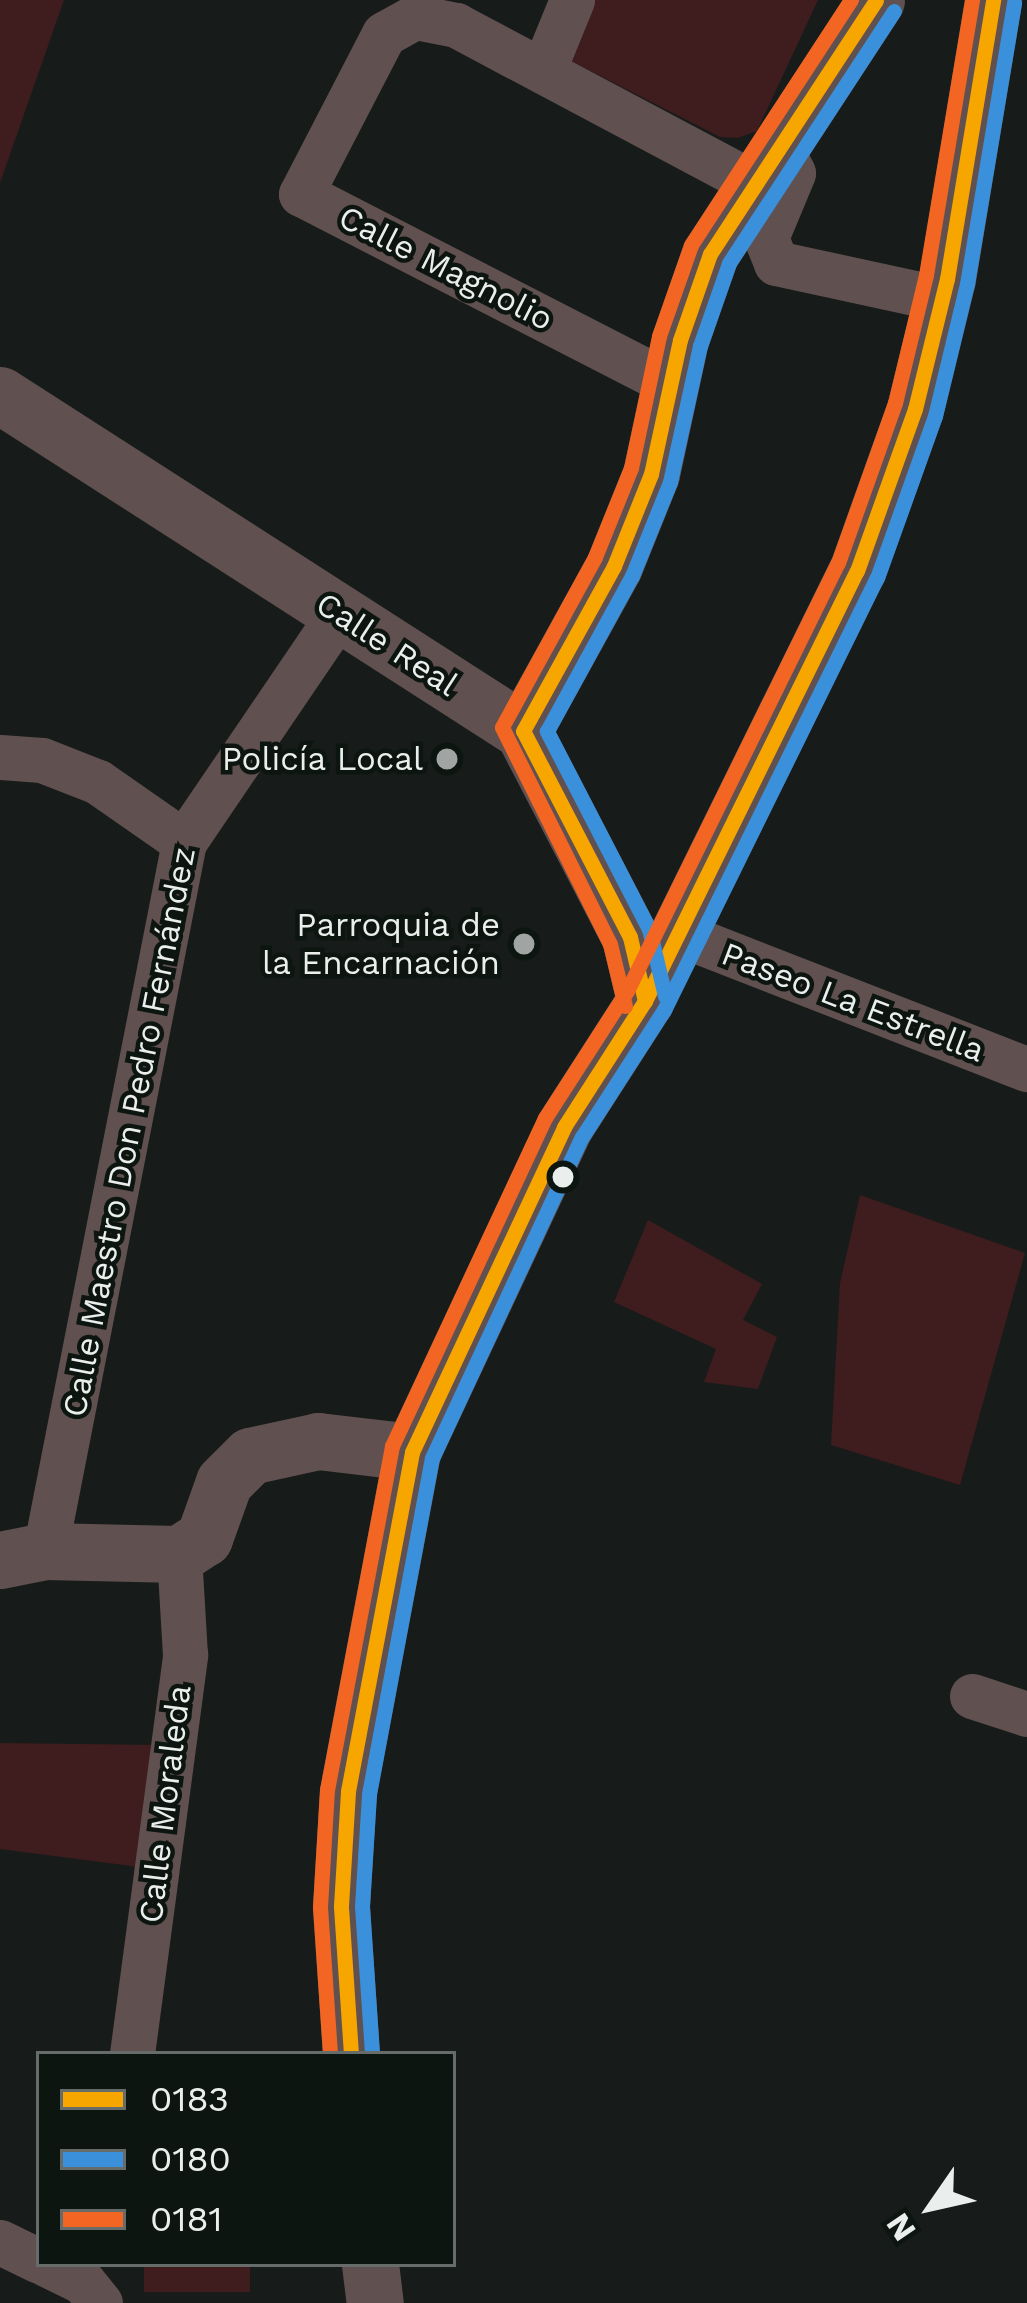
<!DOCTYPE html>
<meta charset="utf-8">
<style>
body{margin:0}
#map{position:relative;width:1027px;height:2303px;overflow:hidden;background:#171c1a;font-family:"Work Sans",sans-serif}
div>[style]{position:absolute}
.green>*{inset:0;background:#3f1c1d;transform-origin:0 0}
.minor>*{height:45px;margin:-22.5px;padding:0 22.5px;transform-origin:22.5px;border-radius:22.5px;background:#605150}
.tertiary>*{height:57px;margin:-28.5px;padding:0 28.5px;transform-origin:28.5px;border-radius:28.5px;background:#605150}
.bus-1>*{height:15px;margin:-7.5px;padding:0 7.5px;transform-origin:7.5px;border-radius:7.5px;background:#f7a600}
.bus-2>*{height:15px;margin:-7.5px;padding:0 7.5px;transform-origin:7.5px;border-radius:7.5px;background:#3a90db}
.bus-3>*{height:15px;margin:-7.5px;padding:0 7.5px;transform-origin:7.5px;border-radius:7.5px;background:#f26522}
.dots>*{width:33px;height:33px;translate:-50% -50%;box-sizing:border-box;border:6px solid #0d1511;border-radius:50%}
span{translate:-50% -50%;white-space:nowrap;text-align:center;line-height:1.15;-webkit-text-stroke:9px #0d1511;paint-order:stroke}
.street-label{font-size:33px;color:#eaefed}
.poi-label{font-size:33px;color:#eaefed}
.right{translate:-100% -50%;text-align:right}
.legend{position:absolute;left:36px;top:2051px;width:420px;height:216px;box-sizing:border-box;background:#0d1511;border:3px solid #656c69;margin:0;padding:15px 21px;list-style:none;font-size:36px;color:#eaefed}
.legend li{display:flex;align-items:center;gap:24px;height:60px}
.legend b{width:60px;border:3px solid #656c69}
.north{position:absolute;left:871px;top:2147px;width:120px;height:120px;-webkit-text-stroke:9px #0d1511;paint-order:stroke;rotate:236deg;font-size:33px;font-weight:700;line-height:48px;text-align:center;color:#eaefed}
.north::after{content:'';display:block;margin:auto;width:42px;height:54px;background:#eaefed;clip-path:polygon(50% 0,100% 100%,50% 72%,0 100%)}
</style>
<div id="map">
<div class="green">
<div style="clip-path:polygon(0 0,64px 0,0 183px)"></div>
<div style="clip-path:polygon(595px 0,818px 0,757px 131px,738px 138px,720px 137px,571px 61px)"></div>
<div style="clip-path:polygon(860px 1195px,1025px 1253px,960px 1485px,831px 1445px,840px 1283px)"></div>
<div style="clip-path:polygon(648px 1220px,762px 1284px,743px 1320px,777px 1337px,758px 1389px,704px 1382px,716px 1349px,614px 1302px)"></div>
<div style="clip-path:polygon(0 1743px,159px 1745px,147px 1868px,0 1849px)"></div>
<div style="left:144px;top:2264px;width:106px;height:28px"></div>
</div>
<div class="minor">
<div style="left:543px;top:71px;width:77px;rotate:-67.8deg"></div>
<div style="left:783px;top:153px;width:22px;rotate:63deg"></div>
<div style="left:793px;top:173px;width:70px;rotate:112.6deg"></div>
<div style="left:766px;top:238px;width:27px;rotate:68deg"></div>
<div style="left:776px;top:263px;width:170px;rotate:12.2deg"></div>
<div style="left:671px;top:384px;width:416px;rotate:-152.8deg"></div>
<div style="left:301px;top:194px;width:180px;rotate:-62.6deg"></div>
<div style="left:384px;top:34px;width:35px;rotate:-29deg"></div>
<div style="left:415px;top:17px;width:42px;rotate:11deg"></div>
<div style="left:456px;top:25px;width:339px;rotate:28deg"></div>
<div style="left:0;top:757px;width:42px;rotate:4.1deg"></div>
<div style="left:42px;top:760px;width:60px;rotate:21.4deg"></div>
<div style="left:98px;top:782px;width:105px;rotate:34.9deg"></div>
<div style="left:680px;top:934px;width:372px;rotate:21.3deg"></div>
<div style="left:45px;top:1551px;width:722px;rotate:-78.91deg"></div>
<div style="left:184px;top:842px;width:276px;rotate:-55.8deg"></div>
<div style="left:972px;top:1696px;width:58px;rotate:18.1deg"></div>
<div style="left:132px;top:2054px;width:403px;rotate:-82.4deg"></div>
<div style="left:185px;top:1655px;width:101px;rotate:-93.4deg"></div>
<div style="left:0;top:2242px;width:43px;rotate:26deg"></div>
<div style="left:46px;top:2264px;width:41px;rotate:25.9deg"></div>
<div style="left:83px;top:2282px;width:27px;rotate:51deg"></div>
</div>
<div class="tertiary">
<div style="left:0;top:395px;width:622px;rotate:32.72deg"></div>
<div style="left:523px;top:731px;width:232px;rotate:62.6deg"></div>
<div style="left:630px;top:937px;width:66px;rotate:76.8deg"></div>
<div style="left:523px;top:731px;width:188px;rotate:-61.1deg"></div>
<div style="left:614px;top:566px;width:99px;rotate:-68.1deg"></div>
<div style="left:651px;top:474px;width:137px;rotate:-77.8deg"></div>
<div style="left:680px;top:340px;width:91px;rotate:-70.8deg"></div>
<div style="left:710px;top:254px;width:303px;rotate:-56.8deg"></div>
<div style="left:0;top:1560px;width:46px;rotate:-11.3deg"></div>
<div style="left:45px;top:1551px;width:134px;rotate:1.3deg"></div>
<div style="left:179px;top:1554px;width:30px;rotate:-33deg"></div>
<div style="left:204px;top:1538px;width:59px;rotate:-70.3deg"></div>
<div style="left:224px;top:1482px;width:37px;rotate:-45deg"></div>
<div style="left:250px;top:1456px;width:70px;rotate:-12.4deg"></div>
<div style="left:318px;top:1441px;width:95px;rotate:6.7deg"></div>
<div style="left:351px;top:2054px;width:148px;rotate:-93.9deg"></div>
<div style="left:341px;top:1906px;width:115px;rotate:-86.5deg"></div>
<div style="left:348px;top:1791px;width:345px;rotate:-79.3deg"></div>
<div style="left:412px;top:1452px;width:359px;rotate:-64.9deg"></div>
<div style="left:564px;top:1127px;width:150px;rotate:-57.3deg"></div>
<div style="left:645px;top:1001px;width:479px;rotate:-63.8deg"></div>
<div style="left:857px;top:571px;width:172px;rotate:-70.3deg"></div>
<div style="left:915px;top:409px;width:134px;rotate:-76.2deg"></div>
<div style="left:947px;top:279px;width:283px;rotate:-80.6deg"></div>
<div style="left:370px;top:2264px;width:39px;rotate:83deg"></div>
</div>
<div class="bus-1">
<div style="left:645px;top:1001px;width:66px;rotate:-103.2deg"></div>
<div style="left:630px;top:937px;width:232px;rotate:-117.4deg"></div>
<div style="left:523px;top:731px;width:188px;rotate:-61.1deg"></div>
<div style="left:614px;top:566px;width:99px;rotate:-68.1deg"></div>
<div style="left:651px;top:474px;width:137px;rotate:-77.8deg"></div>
<div style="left:680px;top:340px;width:91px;rotate:-70.8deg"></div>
<div style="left:710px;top:254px;width:303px;rotate:-56.8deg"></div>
<div style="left:351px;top:2054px;width:148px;rotate:-93.9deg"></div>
<div style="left:341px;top:1906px;width:115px;rotate:-86.5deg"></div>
<div style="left:348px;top:1791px;width:345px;rotate:-79.3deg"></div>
<div style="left:412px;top:1452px;width:359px;rotate:-64.9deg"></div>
<div style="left:564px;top:1127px;width:150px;rotate:-57.3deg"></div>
<div style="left:645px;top:1001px;width:479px;rotate:-63.8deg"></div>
<div style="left:857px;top:571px;width:172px;rotate:-70.3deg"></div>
<div style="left:915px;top:409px;width:134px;rotate:-76.2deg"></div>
<div style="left:947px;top:279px;width:283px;rotate:-80.6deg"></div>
</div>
<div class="bus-2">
<div style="left:665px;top:996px;width:69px;rotate:-103.4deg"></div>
<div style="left:649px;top:929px;width:223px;rotate:-117.3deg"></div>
<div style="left:547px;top:731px;width:177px;rotate:-61.3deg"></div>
<div style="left:632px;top:576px;width:101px;rotate:-68deg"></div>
<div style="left:670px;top:482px;width:139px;rotate:-77.6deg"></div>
<div style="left:700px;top:346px;width:88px;rotate:-70.7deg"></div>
<div style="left:729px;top:263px;width:301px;rotate:-56.8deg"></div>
<div style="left:372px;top:2053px;width:147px;rotate:-93.9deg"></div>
<div style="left:362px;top:1906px;width:112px;rotate:-86.4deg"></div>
<div style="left:369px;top:1794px;width:342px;rotate:-79.4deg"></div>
<div style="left:432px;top:1458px;width:354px;rotate:-65deg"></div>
<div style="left:582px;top:1137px;width:151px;rotate:-57.2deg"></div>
<div style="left:664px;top:1010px;width:482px;rotate:-63.8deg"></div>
<div style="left:877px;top:578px;width:172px;rotate:-70.3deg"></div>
<div style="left:935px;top:416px;width:136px;rotate:-76.4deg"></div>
<div style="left:967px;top:284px;width:285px;rotate:-80.5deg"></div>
</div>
<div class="bus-3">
<div style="left:625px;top:1006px;width:64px;rotate:-103.6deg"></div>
<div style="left:610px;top:944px;width:242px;rotate:-116.5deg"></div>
<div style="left:502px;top:727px;width:194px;rotate:-61.3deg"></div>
<div style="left:595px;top:557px;width:96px;rotate:-68deg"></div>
<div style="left:631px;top:468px;width:135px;rotate:-78deg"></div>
<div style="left:659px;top:336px;width:96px;rotate:-70.6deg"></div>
<div style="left:691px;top:245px;width:293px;rotate:-56.9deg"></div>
<div style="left:330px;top:2054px;width:147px;rotate:-93.9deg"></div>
<div style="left:320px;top:1907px;width:117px;rotate:-86.6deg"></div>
<div style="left:327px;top:1790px;width:350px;rotate:-79.3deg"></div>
<div style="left:392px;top:1446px;width:362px;rotate:-65deg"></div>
<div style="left:545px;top:1118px;width:151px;rotate:-57.2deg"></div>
<div style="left:627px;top:991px;width:477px;rotate:-63.8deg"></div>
<div style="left:838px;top:563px;width:170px;rotate:-70.4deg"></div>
<div style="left:895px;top:403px;width:132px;rotate:-76.4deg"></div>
<div style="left:926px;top:275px;width:279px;rotate:-80.5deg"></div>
</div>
<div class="dots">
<div style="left:447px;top:759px;background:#a0a5a3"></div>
<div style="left:524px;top:944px;background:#a0a5a3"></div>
<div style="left:563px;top:1177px;background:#eaefed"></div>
</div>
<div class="street-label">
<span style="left:446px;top:268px;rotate:27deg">Calle Magnolio</span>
<span style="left:387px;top:644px;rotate:33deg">Calle Real</span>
<span style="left:853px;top:1002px;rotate:21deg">Paseo La Estrella</span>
<span style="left:129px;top:1132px;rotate:-79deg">Calle Maestro Don Pedro Fernández</span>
<span style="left:165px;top:1804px;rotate:-83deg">Calle Moraleda</span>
</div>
<div class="poi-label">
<span class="right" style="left:423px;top:759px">Policía Local</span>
<span class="right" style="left:500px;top:944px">Parroquia de<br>la Encarnación</span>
</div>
<ul class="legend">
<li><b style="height:15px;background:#f7a600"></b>0183</li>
<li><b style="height:15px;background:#3a90db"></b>0180</li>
<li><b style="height:15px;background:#f26522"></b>0181</li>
</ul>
<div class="north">N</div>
</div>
